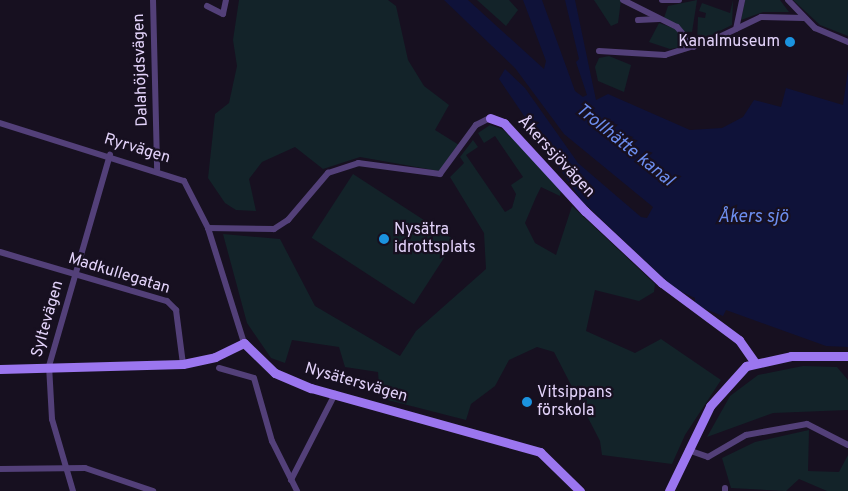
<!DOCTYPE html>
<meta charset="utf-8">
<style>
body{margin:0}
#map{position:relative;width:848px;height:491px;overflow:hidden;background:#171020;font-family:Overpass,sans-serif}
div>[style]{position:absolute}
.green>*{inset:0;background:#132329;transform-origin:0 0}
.water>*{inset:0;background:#0f1239}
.street>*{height:6px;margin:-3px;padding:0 3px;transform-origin:3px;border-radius:3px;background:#534079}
.secondary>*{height:9px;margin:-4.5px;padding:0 4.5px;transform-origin:4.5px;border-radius:4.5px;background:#9b76ef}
.dots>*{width:14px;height:14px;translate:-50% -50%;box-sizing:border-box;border:2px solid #171020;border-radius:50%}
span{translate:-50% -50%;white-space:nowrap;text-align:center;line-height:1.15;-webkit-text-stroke:4.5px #171020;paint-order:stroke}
.poi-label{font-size:16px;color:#e3d3fa}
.right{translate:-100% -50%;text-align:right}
.left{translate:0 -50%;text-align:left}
.street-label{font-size:16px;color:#e3d3fa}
.water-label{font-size:18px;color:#6d8eee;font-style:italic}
</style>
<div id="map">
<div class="green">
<div style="clip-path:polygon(239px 0,388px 0,396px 6px,408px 60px,424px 86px,449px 105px,435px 130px,459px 145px,450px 159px,439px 171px,360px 157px,323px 169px,295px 147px,262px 162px,249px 179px,256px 211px,236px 210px,225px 203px,208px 178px,215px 114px,229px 103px,237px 66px,233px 40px)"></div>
<div style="clip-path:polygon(477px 0,509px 0,518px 10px,506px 26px)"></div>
<div style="clip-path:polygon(594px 0,621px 0,618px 23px,611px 26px)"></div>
<div style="clip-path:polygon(697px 0,692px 32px,687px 34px,664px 18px,668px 6px)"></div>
<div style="clip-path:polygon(733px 0,732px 25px,697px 42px,698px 17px,705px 18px,706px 13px,699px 11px,702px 3px,730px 13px)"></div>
<div style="clip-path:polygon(745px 0,780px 0,789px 12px,763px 12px,741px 20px)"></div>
<div style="clip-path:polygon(793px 0,848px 0,848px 36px,820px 25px)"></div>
<div style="clip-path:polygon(659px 23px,676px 29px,687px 46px,670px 49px,649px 42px)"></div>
<div style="clip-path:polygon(609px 56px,631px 65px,624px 92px,598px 81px,595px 67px,599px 58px)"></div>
<div style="clip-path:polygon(490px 125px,502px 129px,534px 158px,561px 189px,560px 196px,541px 187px,536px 197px,525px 223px,535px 243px,556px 255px,572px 206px,655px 284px,654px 292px,639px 301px,595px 290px,586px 331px,635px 353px,661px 339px,721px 380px,685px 435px,672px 464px,602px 455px,600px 441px,554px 352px,537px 347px,509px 360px,495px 386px,471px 404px,466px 420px,380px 398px,378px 372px,345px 367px,339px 347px,292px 340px,285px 363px,271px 358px,247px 323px,223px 234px,280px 239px,315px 306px,400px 356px,416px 331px,486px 269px,484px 233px,450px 177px,464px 163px,460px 157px,473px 140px,478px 147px,466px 155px,505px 212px,512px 208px,516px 194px,511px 185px,523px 177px,495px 136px,484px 143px,478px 133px)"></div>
<div style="left:353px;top:174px;width:122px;height:76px;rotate:33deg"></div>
<div style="clip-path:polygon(803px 366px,837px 367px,848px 380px,848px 410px,773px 413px,707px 437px,730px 396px,758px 375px)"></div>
<div style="clip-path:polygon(809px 430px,808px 471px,839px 472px,848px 455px,848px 491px,827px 491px,799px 479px,786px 491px,731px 488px,722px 458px,755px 442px)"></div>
</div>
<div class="water">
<div style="clip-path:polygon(444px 0,468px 0,544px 69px,546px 61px,523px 0,542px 0,575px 91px,583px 97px,587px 95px,576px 62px,579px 59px,565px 0,575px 0,596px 100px,608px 94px,690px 130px,722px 128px,743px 117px,754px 100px,781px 107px,786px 88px,843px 105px,848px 70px,848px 347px,826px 346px,726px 310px,723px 316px,695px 305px,695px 298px,675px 289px,581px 200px,499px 79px,505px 69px,525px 88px,578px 163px,641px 217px,647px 218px,653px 207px,564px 134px,515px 68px)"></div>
</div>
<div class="street">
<div style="left:153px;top:0;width:169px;rotate:88.6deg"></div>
<div style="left:623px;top:0;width:60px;rotate:26.6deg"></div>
<div style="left:677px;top:27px;width:26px;rotate:50deg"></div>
<div style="left:662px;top:0;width:17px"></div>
<div style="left:788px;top:0;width:39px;rotate:46deg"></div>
<div style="left:815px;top:28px;width:36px;rotate:23deg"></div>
<div style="left:207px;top:6px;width:18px;rotate:27deg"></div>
<div style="left:223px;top:14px;width:14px;rotate:-78deg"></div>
<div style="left:638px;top:20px;width:21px;rotate:-3deg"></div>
<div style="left:736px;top:29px;width:30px;rotate:-78deg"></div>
<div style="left:599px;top:51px;width:66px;rotate:3.5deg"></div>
<div style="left:665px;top:55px;width:50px;rotate:-17.4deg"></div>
<div style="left:713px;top:40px;width:53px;rotate:-25.6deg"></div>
<div style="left:761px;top:17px;width:43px;rotate:1.3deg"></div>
<div style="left:0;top:123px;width:193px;rotate:17.5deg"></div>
<div style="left:184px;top:181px;width:53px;rotate:62.9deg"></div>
<div style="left:208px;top:228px;width:121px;rotate:72.6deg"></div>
<div style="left:208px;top:228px;width:66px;rotate:0.9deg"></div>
<div style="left:274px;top:229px;width:17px;rotate:-33deg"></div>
<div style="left:288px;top:220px;width:62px;rotate:-49.6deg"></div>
<div style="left:328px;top:173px;width:32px;rotate:-18deg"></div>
<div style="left:358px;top:163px;width:83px;rotate:7.6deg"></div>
<div style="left:440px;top:174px;width:61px;rotate:-53.7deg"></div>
<div style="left:476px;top:125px;width:16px;rotate:-27deg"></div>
<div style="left:0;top:252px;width:174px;rotate:16.4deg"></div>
<div style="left:167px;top:301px;width:13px;rotate:45deg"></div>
<div style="left:176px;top:310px;width:54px;rotate:82.6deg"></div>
<div style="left:219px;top:368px;width:36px;rotate:16deg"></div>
<div style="left:254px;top:378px;width:66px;rotate:74.1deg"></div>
<div style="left:272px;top:441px;width:56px;rotate:63.4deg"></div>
<div style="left:688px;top:450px;width:21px;rotate:19deg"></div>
<div style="left:708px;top:457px;width:44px;rotate:-30.1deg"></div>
<div style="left:746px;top:435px;width:62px;rotate:-10.2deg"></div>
<div style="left:807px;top:424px;width:46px;rotate:27.1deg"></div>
<div style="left:0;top:469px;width:85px;rotate:-0.7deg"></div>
<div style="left:85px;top:468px;width:72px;rotate:18.7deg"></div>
<div style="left:291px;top:480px;width:97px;rotate:-62.9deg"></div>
<div style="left:73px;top:491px;width:75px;rotate:-106.3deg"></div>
<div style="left:52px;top:419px;width:53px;rotate:-93.2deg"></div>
<div style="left:49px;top:366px;width:220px;rotate:-73.9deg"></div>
<div style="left:725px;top:491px;width:3px;rotate:-90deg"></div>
</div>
<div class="secondary">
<div style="left:490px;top:118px;width:15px;rotate:20deg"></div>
<div style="left:504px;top:123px;width:120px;rotate:47.4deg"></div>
<div style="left:585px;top:211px;width:105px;rotate:43.1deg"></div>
<div style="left:662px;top:283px;width:96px;rotate:36.5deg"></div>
<div style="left:739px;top:340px;width:28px;rotate:55deg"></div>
<div style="left:0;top:369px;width:183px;rotate:-1.6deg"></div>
<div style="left:183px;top:364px;width:33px;rotate:-12deg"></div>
<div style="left:215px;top:357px;width:32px;rotate:-26deg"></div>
<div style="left:244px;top:343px;width:43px;rotate:44.1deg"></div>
<div style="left:275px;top:373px;width:39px;rotate:23deg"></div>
<div style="left:311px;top:388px;width:238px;rotate:15.6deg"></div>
<div style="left:540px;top:452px;width:56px;rotate:44.3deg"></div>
<div style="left:669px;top:491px;width:94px;rotate:-64.2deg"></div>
<div style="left:710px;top:406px;width:54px;rotate:-48deg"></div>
<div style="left:746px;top:366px;width:46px;rotate:-12.5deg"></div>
<div style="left:791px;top:356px;width:57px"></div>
</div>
<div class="dots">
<div style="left:790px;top:42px;background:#1b93df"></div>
<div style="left:384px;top:239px;background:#1b93df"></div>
<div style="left:527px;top:402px;background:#1b93df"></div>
</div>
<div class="poi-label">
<span class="right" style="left:780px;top:42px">Kanalmuseum</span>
<span class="left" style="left:394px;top:239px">Nysätra<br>idrottsplats</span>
<span class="left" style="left:537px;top:402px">Vitsippans<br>förskola</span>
</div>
<div class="street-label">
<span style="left:141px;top:70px;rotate:-92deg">Dalahöjdsvägen</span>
<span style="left:137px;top:149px;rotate:17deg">Ryrvägen</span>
<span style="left:556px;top:157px;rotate:47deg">Åkerssjövägen</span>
<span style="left:119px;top:274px;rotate:17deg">Madkullegatan</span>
<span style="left:48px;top:319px;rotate:-74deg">Syltevägen</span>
<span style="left:356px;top:383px;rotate:16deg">Nysätersvägen</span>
</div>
<div class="water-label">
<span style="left:624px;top:146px;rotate:39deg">Trollhätte kanal</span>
<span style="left:753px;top:218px">Åkers sjö</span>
</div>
</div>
